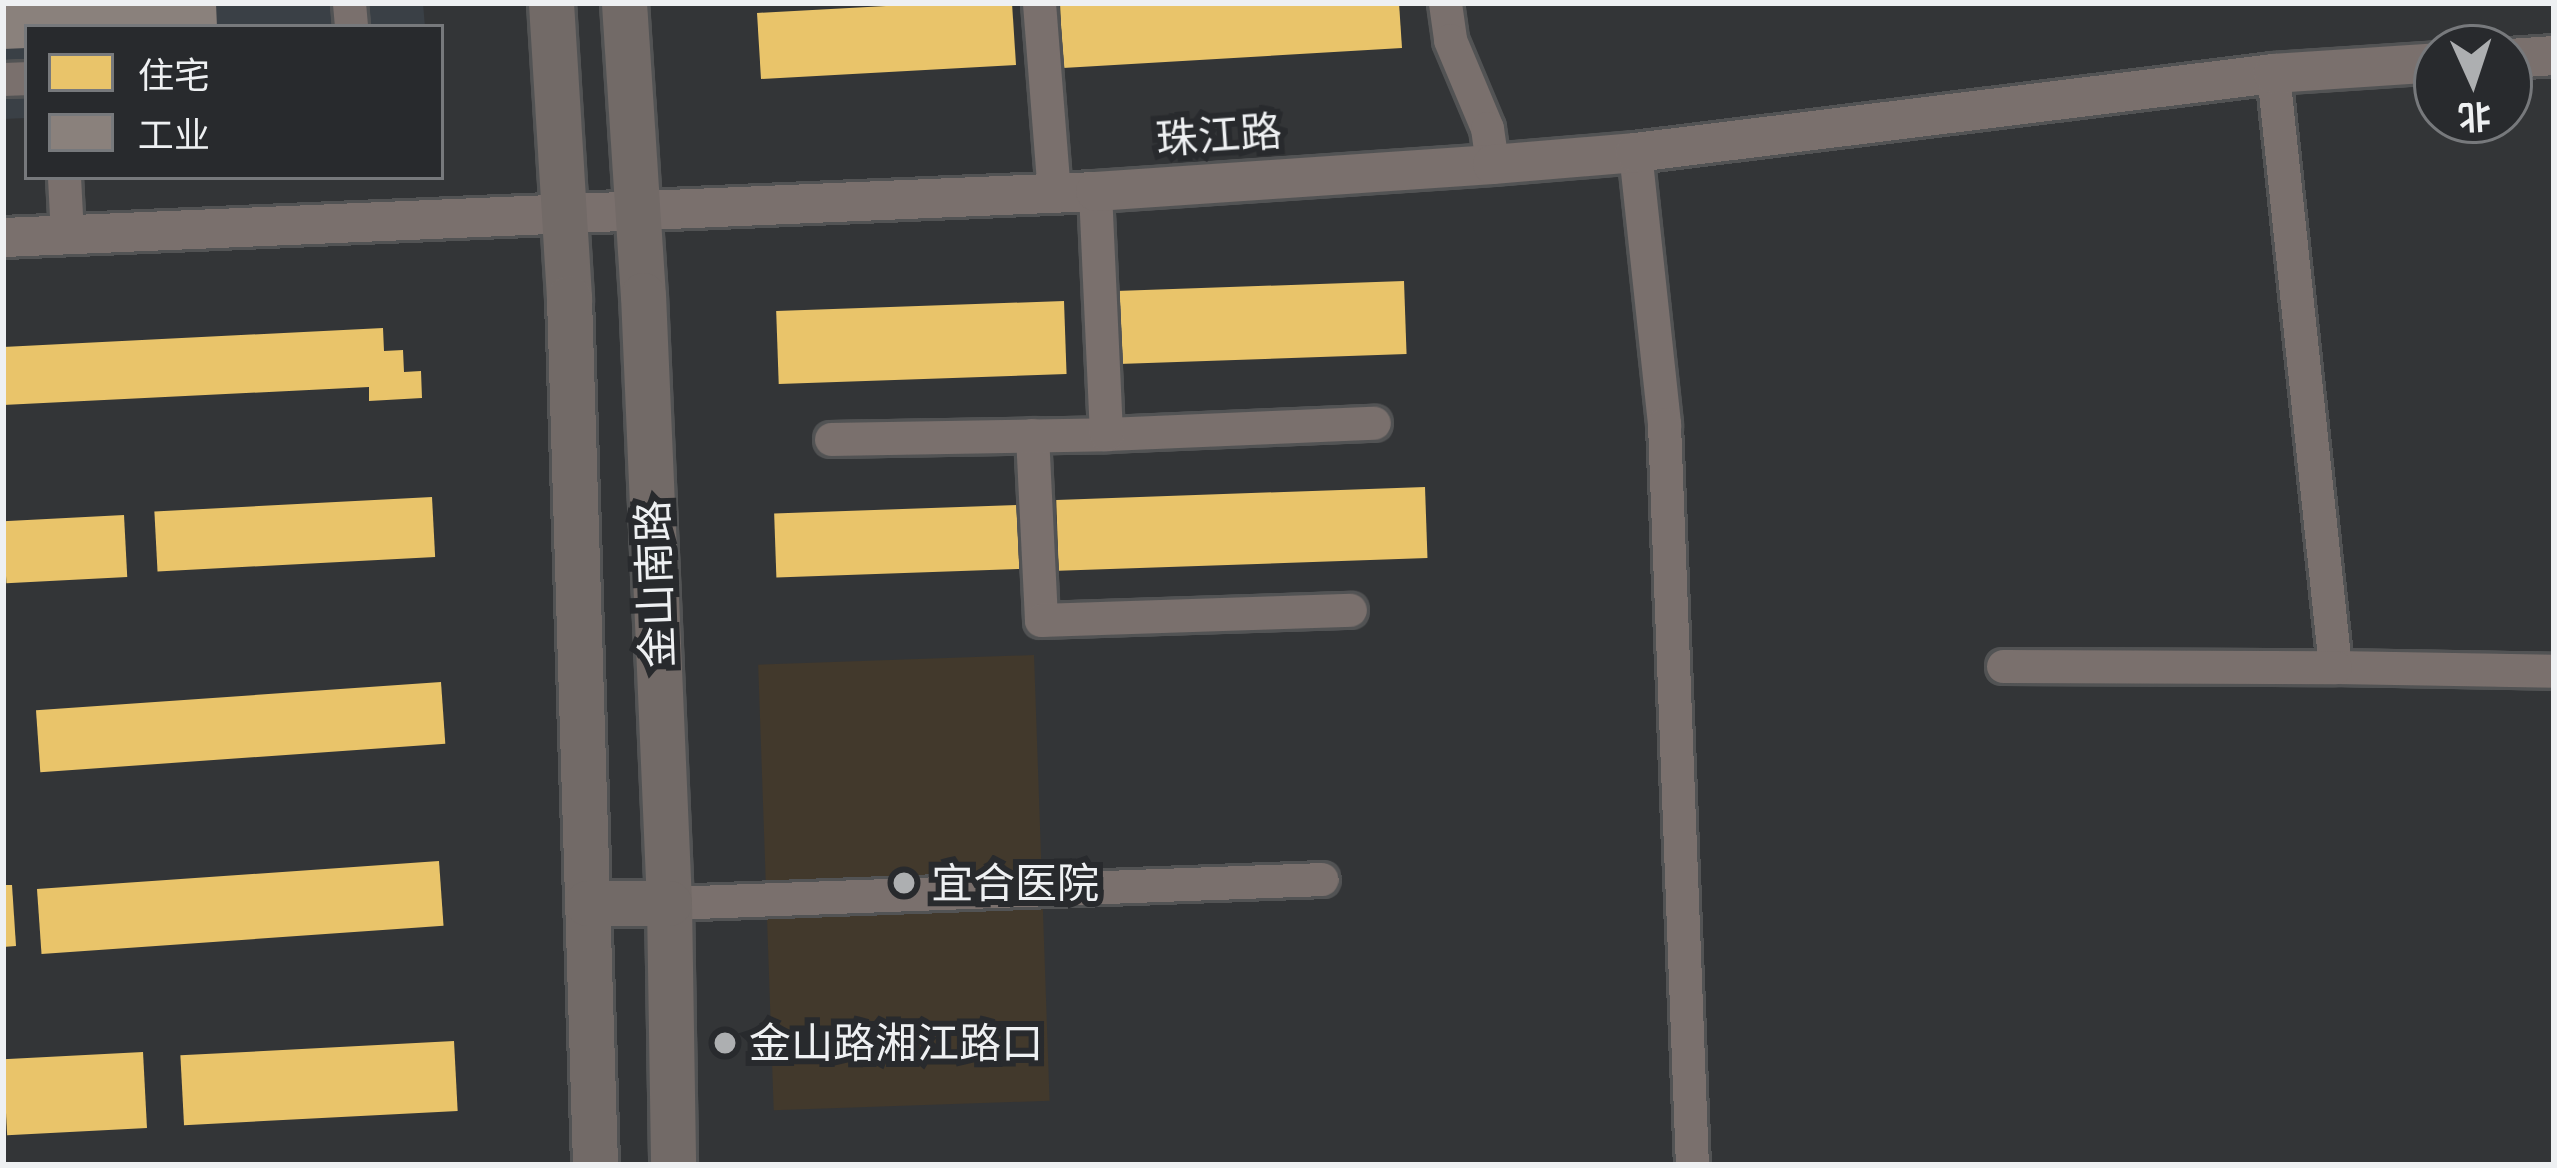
<!DOCTYPE html>
<meta charset="utf-8">
<style>
body{margin:0}
#map{position:relative;width:2557px;height:1168px;overflow:hidden;background:#333537;font-family:Mulish,"Noto Sans SC",sans-serif}
div>[style]{position:absolute}
.built>*{inset:0;background:#3a4046}
.medical>*{inset:0;background:#42392c;transform-origin:0 0}
.homes>*{inset:0;background:#e9c46a;transform-origin:0 0}
.industry>*{inset:0;background:#8a817c}
.roads{filter:drop-shadow(3px 0 #525354) drop-shadow(-3px 0 #525354) drop-shadow(0 3px #525354) drop-shadow(0 -3px #525354)}
.minor>*{height:33px;margin:-16.5px;padding:0 16.5px;transform-origin:16.5px;border-radius:16.5px;background:#7a706d}
.tertiary>*{height:39px;margin:-19.5px;padding:0 19.5px;transform-origin:19.5px;border-radius:19.5px;background:#7a706d}
.secondary>*{height:45px;margin:-22.5px;padding:0 22.5px;transform-origin:22.5px;border-radius:22.5px;background:#726a67}
.dots>*{width:33px;height:33px;translate:-50% -50%;box-sizing:border-box;border:6px solid #282a2d;border-radius:50%}
span{translate:-50% -50%;white-space:nowrap;text-align:center;line-height:1.15;-webkit-text-stroke:12px #282a2d;paint-order:stroke}
.street-label{font-size:42px;color:#eef0f2}
.poi-label{font-size:42px;color:#eef0f2}
.left{translate:0 -50%;text-align:left}
.frame{position:absolute;inset:0;border:6px solid #eef0f2;pointer-events:none}
.legend{position:absolute;left:24px;top:24px;width:420px;height:156px;box-sizing:border-box;background:#282a2d;border:3px solid #77797c;margin:0;padding:15px 21px;list-style:none;font-size:36px;color:#eef0f2}
.legend li{display:flex;align-items:center;gap:24px;height:60px}
.legend b{width:60px;border:3px solid #77797c}
.north{position:absolute;left:2413px;top:24px;width:120px;height:120px;box-sizing:border-box;background:#282a2d;border:3px solid #77797c;border-radius:50%;rotate:177deg;font-size:33px;font-weight:700;line-height:48px;text-align:center;color:#eef0f2}
.north::after{content:'';display:block;margin:auto;width:42px;height:54px;background:#adafb1;clip-path:polygon(50% 0,100% 100%,50% 72%,0 100%)}
</style>
<div id="map">
<div class="built">
<div style="clip-path:polygon(3px 3px,423px 3px,425px 27px,27px 27px,27px 118px,3px 119px)"></div>
</div>
<div class="medical">
<div style="left:1034px;top:655px;width:446px;height:276px;rotate:88deg"></div>
</div>
<div class="homes">
<div style="clip-path:polygon(941px 3px,1012px 3px,1016px 65px,761px 79px,757px 13px)"></div>
<div style="clip-path:polygon(1060px 3px,1399px 3px,1402px 48px,1063px 68px)"></div>
<div style="left:1404px;top:281px;width:73px;height:288px;rotate:88deg"></div>
<div style="left:1064px;top:301px;width:73px;height:288px;rotate:88deg"></div>
<div style="clip-path:polygon(383px 328px,384px 351px,403px 350px,404px 372px,421px 371px,422px 398px,369px 401px,369px 387px,3px 405px,3px 347px)"></div>
<div style="left:1425px;top:487px;width:71px;height:369px;rotate:88deg"></div>
<div style="left:432px;top:497px;width:60px;height:278px;rotate:87deg"></div>
<div style="left:1017px;top:505px;width:64px;height:243px;rotate:88deg"></div>
<div style="left:124px;top:515px;width:62px;height:121px;rotate:87deg"></div>
<div style="left:441px;top:682px;width:62px;height:406px;rotate:86deg"></div>
<div style="left:439px;top:861px;width:65px;height:403px;rotate:86deg"></div>
<div style="clip-path:polygon(3px 885px,12px 885px,16px 946px,3px 947px)"></div>
<div style="left:454px;top:1041px;width:70px;height:274px;rotate:87deg"></div>
<div style="left:143px;top:1052px;width:76px;height:140px;rotate:87deg"></div>
</div>
<div class="industry">
<div style="clip-path:polygon(3px 3px,216px 3px,217px 27px,27px 27px,27px 48px,3px 49px)"></div>
</div>
<div class="roads">
<div class="minor">
<div style="left:349px;top:3px;width:24px;rotate:85deg"></div>
<div style="left:1039px;top:3px;width:190px;rotate:85.5deg"></div>
<div style="left:1445px;top:3px;width:37px;rotate:82deg"></div>
<div style="left:1450px;top:40px;width:95px;rotate:67.2deg"></div>
<div style="left:1487px;top:128px;width:36px;rotate:82deg"></div>
<div style="left:2273px;top:73px;width:597px;rotate:84.04deg"></div>
<div style="left:2335px;top:667px;width:219px;rotate:1deg"></div>
<div style="left:3px;top:79px;width:24px;rotate:-2deg"></div>
<div style="left:1635px;top:152px;width:274px;rotate:83.9deg"></div>
<div style="left:1664px;top:424px;width:742px;rotate:87.84deg"></div>
<div style="left:64px;top:177px;width:57px;rotate:87deg"></div>
<div style="left:1106px;top:434px;width:268px;rotate:-2.4deg"></div>
<div style="left:1032px;top:435px;width:185px;rotate:87.2deg"></div>
<div style="left:1041px;top:620px;width:309px;rotate:-1.9deg"></div>
<div style="left:831px;top:439px;width:275px;rotate:-1deg"></div>
<div style="left:1106px;top:434px;width:243px;rotate:-92.6deg"></div>
<div style="left:2003px;top:666px;width:332px;rotate:0.2deg"></div>
<div style="left:669px;top:903px;width:653px;rotate:-2.1deg"></div>
</div>
<div class="tertiary">
<div style="left:2509px;top:58px;width:45px;rotate:-3.8deg"></div>
<div style="left:3px;top:237px;width:1093px;rotate:-2.41deg"></div>
<div style="left:1095px;top:191px;width:398px;rotate:-3.9deg"></div>
<div style="left:1492px;top:164px;width:144px;rotate:-4.8deg"></div>
<div style="left:1635px;top:152px;width:643px;rotate:-7.06deg"></div>
<div style="left:2273px;top:73px;width:164px;rotate:-3.8deg"></div>
</div>
<div class="secondary">
<div style="left:551px;top:3px;width:296px;rotate:86.5deg"></div>
<div style="left:569px;top:298px;width:867px;rotate:88.28deg"></div>
<div style="left:624px;top:3px;width:293px;rotate:86.3deg"></div>
<div style="left:643px;top:295px;width:609px;rotate:87.55deg"></div>
<div style="left:669px;top:903px;width:262px;rotate:89.1deg"></div>
<div style="left:587px;top:903px;width:82px"></div>
</div>
</div>
<div class="dots">
<div style="left:904px;top:883px;background:#adafb1"></div>
<div style="left:725px;top:1043px;background:#adafb1"></div>
</div>
<div class="street-label">
<span style="left:1219px;top:135px;rotate:-4deg">珠江路</span>
<span style="left:655px;top:584px;rotate:-92deg">金山南路</span>
</div>
<div class="poi-label">
<span class="left" style="left:931px;top:883px">宜合医院</span>
<span class="left" style="left:749px;top:1043px">金山路湘江路口</span>
</div>
<div class="frame"></div>
<ul class="legend">
<li><b style="height:33px;background:#e9c46a"></b>住宅</li>
<li><b style="height:33px;background:#8a817c"></b>工业</li>
</ul>
<div class="north">北</div>
</div>
